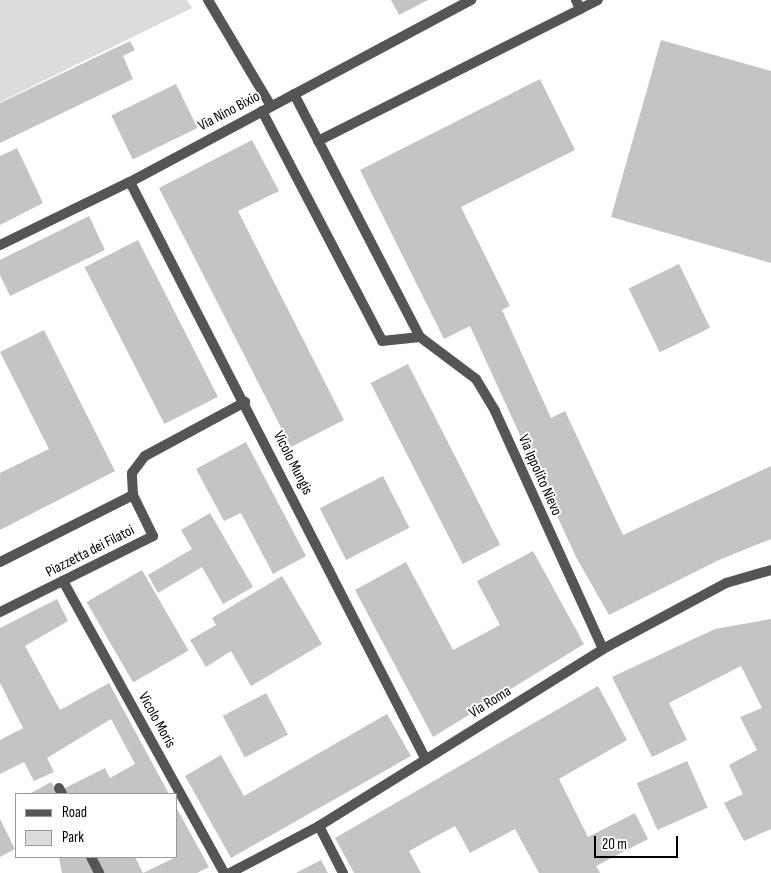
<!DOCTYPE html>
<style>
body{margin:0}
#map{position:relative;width:771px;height:873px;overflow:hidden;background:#fff;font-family:"Sofia Sans Condensed",sans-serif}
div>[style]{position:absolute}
.green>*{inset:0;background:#dcdcdc}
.building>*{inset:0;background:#c4c4c4;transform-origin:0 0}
.service>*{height:10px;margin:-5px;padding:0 5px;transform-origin:5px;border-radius:5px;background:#555}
.pedestrian>*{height:10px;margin:-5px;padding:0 5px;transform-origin:5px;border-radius:5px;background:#555}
.minor>*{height:10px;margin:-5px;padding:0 5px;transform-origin:5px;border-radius:5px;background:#555}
span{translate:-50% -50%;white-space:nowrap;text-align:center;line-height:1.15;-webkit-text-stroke:4px #fff;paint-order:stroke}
.street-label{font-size:15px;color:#000}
.legend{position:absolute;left:15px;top:793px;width:162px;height:65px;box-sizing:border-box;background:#fff;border:1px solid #999;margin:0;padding:6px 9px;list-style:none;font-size:15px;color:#000}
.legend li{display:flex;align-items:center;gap:10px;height:25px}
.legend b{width:25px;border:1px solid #999}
.scale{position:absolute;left:594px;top:836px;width:84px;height:22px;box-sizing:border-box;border:2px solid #000;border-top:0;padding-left:6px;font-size:15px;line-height:18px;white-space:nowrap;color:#000;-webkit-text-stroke:4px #fff;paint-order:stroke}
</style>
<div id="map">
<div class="green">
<div style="clip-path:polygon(0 0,187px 0,192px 8px,0 102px)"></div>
</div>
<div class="building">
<div style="clip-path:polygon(391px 0,428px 0,399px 15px)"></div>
<div style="clip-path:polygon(661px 40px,771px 71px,771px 263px,611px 217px)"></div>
<div style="clip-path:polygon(130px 41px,135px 50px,123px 56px,133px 79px,0 143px,0 103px)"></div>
<div style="clip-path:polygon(540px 79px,575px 150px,461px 207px,510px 306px,502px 310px,551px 418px,565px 411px,623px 535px,771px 466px,771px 539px,719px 560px,609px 615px,576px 557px,470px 326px,444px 339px,360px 170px)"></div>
<div style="left:176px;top:84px;width:49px;height:72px;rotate:64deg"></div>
<div style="clip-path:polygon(252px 140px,279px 191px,238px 211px,344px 420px,291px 447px,159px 188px)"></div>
<div style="clip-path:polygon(17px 148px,43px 203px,0 225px,0 156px)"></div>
<div style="clip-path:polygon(89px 216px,105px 250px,10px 296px,0 275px,0 260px)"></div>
<div style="left:138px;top:240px;width:176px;height:60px;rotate:63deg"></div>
<div style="left:679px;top:264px;width:71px;height:56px;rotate:64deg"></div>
<div style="clip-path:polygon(44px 330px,115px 471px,0 530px,0 473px,49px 449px,0 352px)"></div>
<div style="left:408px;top:364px;width:203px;height:42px;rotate:63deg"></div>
<div style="clip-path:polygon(246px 442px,306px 556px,273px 574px,241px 513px,224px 521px,196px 469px)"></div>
<div style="left:383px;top:476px;width:58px;height:71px;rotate:63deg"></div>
<div style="clip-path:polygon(210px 513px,253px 587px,223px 604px,202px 567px,158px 593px,148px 575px,192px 549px,181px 530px)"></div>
<div style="clip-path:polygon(533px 551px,584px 644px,433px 737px,355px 590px,406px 562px,453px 650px,500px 625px,477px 581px)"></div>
<div style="left:142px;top:570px;width:93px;height:64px;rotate:60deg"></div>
<div style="clip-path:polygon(282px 576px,322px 644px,251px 686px,231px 651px,206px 667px,190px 640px,216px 625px,212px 618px)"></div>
<div style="clip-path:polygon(57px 599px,68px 621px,25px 646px,60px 710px,109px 683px,169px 794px,65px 794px,63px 789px,105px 768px,110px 778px,135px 764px,111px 719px,47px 758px,54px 772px,34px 781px,24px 762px,0 774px,0 740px,23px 728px,0 683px,0 628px)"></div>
<div style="clip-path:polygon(771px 619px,771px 829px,744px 841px,724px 803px,743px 794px,729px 765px,757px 750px,740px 717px,762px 708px,741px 666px,669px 703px,687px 740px,652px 757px,612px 677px,715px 629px)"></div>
<div style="clip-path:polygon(598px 686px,627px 740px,559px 779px,588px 837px,635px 813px,648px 839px,596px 866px,600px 873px,539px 873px,515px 829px,470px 853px,455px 826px,409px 851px,421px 873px,354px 873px,335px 838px)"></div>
<div style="left:266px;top:693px;width:47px;height:49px;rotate:62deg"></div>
<div style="clip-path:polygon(387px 714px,411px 756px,231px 858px,185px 776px,221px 755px,244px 796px)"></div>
<div style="left:687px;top:761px;width:51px;height:55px;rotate:66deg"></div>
<div style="clip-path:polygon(51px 782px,59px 794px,29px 794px)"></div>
<div style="clip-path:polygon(176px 807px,209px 867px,197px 873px,143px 873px,176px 857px)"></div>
<div style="clip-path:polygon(0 819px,15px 849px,0 857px)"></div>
<div style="clip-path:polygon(59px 857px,89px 857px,96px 873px,62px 873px)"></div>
<div style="clip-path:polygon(94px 857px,135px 857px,143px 873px,102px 873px)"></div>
<div style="clip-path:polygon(321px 860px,328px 873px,296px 873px)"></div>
</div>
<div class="service">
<div style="left:580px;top:9px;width:20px;rotate:-27deg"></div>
<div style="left:318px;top:141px;width:293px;rotate:-26.7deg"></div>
<div style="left:580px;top:9px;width:10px;rotate:-114deg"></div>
</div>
<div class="pedestrian">
<div style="left:63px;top:581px;width:333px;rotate:61.1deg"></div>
<div style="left:59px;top:788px;width:7px;rotate:63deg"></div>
<div style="left:91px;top:857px;width:18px;rotate:63deg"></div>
</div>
<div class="minor">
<div style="left:208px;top:0;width:123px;rotate:59.3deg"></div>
<div style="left:294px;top:94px;width:274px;rotate:62.6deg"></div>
<div style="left:420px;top:337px;width:70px;rotate:36.9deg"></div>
<div style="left:476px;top:379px;width:37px;rotate:59deg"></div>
<div style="left:495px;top:411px;width:261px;rotate:65.6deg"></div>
<div style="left:262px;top:111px;width:259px;rotate:62.4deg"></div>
<div style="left:382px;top:341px;width:38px;rotate:-6deg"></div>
<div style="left:130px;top:182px;width:649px;rotate:62.88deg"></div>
<div style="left:0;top:245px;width:144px;rotate:-25.9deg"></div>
<div style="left:130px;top:182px;width:387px;rotate:-28.1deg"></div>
<div style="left:0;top:562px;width:149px;rotate:-26.7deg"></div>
<div style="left:0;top:612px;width:171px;rotate:-26.4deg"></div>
<div style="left:153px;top:536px;width:46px;rotate:-116deg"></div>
<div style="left:133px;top:495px;width:22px;rotate:-93deg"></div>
<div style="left:132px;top:473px;width:21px;rotate:-53deg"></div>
<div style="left:145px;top:456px;width:114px;rotate:-28.4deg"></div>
<div style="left:319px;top:826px;width:53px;rotate:62.9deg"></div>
<div style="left:230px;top:873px;width:101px;rotate:-27.8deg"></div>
<div style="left:319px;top:826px;width:335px;rotate:-31.9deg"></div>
<div style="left:603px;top:649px;width:140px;rotate:-28.2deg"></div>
<div style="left:726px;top:583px;width:47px;rotate:-16.1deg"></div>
</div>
<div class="street-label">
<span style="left:229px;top:111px;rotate:-28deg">Via Nino Bixio</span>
<span style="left:293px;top:463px;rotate:63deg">Vicolo Mungis</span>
<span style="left:540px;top:475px;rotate:66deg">Via Ippolito Nievo</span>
<span style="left:90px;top:551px;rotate:-27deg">Piazzetta dei Filatoi</span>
<span style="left:490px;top:702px;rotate:-32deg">Via Roma</span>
<span style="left:157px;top:720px;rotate:61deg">Vicolo Moris</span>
</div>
<ul class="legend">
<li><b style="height:6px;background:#555"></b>Road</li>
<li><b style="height:14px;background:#dcdcdc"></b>Park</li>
</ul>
<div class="scale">20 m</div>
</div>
